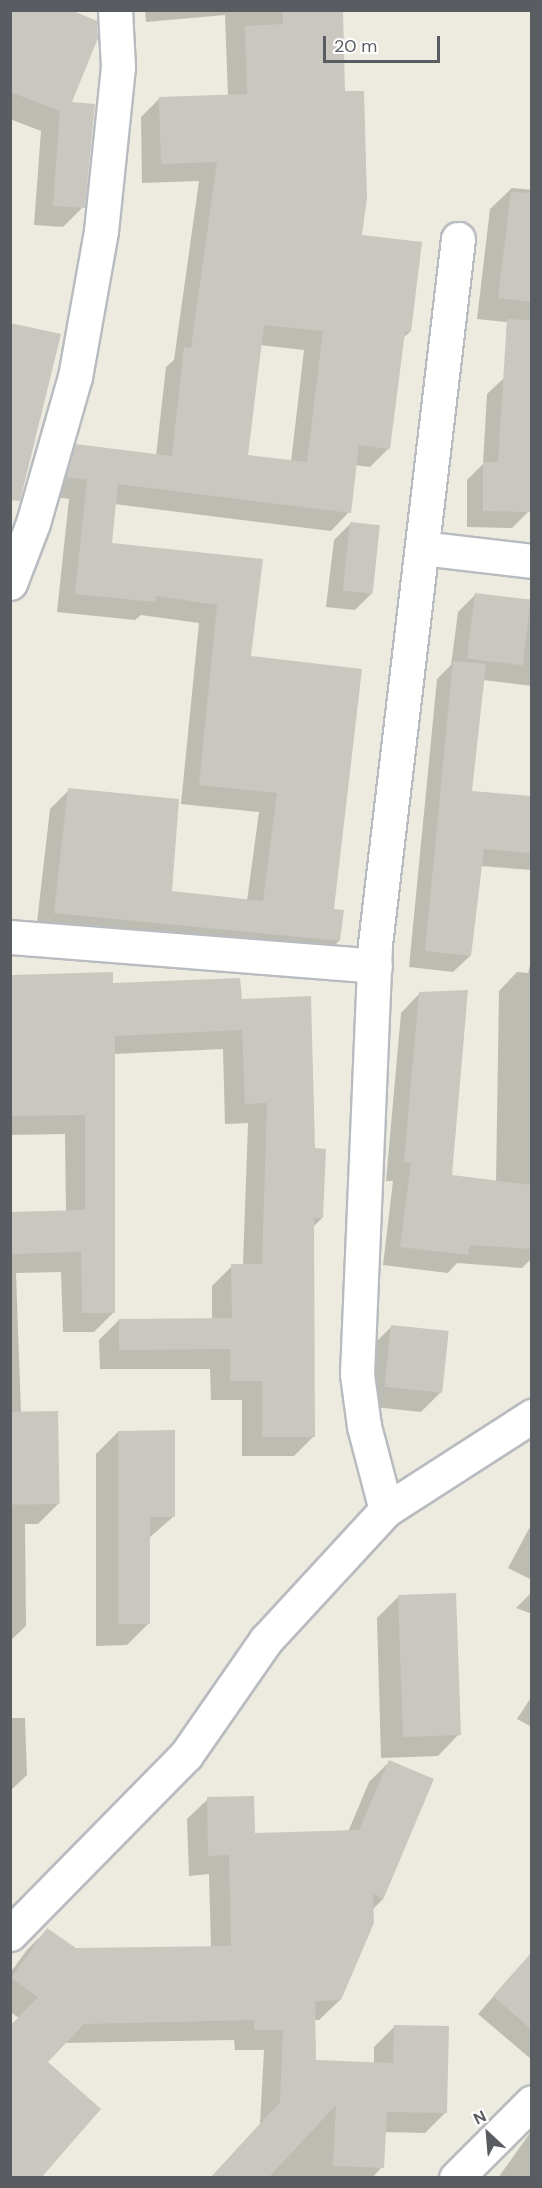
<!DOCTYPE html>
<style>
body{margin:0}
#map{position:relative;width:542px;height:2188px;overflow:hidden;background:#edebe0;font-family:"DM Sans",sans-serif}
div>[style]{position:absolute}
.shadow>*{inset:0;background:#0003}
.building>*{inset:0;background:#cac7c0;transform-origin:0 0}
.roads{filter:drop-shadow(2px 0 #b8bbc0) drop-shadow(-2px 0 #b8bbc0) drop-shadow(0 2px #b8bbc0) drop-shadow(0 -2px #b8bbc0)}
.minor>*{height:33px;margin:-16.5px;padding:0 16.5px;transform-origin:16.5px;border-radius:16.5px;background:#fff}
span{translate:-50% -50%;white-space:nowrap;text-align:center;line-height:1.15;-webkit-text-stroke:4.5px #fff;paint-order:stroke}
.frame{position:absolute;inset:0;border:12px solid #595d62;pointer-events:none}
.north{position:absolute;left:458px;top:2104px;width:60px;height:60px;-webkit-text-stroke:4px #fff;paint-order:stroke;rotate:334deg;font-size:16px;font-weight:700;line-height:24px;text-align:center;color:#595d62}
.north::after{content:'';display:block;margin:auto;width:21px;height:27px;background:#595d62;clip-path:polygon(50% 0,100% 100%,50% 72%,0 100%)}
.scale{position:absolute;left:323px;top:36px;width:117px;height:27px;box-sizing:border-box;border:3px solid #595d62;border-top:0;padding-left:8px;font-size:18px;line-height:21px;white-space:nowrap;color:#595d62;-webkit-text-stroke:4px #fff;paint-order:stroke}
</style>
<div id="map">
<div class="shadow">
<div style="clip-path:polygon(10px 10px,70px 104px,83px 207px,63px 227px,34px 225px,41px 131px,10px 119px)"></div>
<div style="clip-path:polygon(evenodd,145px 10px,341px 10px,343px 93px,360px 237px,410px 332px,403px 338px,389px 448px,370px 467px,355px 465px,349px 512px,331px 531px,114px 504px,110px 544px,262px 560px,249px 657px,332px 910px,339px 941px,320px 960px,36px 931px,50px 809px,69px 790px,170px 892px,247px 901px,259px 812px,181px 804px,199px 623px,141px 615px,135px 620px,57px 612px,69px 499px,48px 496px,57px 465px,76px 446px,156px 456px,166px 367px,174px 360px,199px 181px,142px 183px,141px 117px,160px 98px,228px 96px,225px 15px,146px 22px,145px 10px,260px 345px,304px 350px,291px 462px,247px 456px,260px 345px)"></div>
<div style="clip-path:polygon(512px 188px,532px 190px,532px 325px,477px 319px,490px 209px)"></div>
<div style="clip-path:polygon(504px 378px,532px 380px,529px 511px,512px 528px,467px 527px,467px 480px,483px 464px,487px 394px)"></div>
<div style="clip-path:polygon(351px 523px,372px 593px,355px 610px,326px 607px,334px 540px)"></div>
<div style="clip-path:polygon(476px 594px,532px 600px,532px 686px,483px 680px,471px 793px,532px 797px,532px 870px,480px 866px,470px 956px,453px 972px,409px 967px,437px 679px,451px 665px,458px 612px)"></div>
<div style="clip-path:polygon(532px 957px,532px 1258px,522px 1268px,457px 1263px,448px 1273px,383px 1265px,393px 1181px,386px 1181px,401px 1013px,419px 994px,451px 1177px,496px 1182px,499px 991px,517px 972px,528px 973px)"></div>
<div style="clip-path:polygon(10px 976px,240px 1001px,314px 1150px,322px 1218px,312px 1228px,314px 1436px,294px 1456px,242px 1456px,242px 1400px,211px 1400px,210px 1369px,100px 1369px,99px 1340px,119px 1320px,212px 1320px,212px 1286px,232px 1266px,243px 1265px,248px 1123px,225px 1124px,223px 1049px,114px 1054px,114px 1312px,94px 1332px,63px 1332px,61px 1272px,16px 1273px,21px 1413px,58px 1504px,38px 1524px,25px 1524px,26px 1626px,10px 1641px,10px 1214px,66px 1212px,65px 1134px,10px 1135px)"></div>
<div style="clip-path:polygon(392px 1326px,441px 1392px,421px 1412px,365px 1406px,372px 1346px)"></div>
<div style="clip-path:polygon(118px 1432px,174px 1516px,149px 1538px,149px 1623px,127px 1645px,96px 1646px,96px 1454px)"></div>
<div style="clip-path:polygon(532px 1523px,532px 1580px,508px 1568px)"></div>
<div style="clip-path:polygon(532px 1592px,532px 1614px,516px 1608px)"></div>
<div style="clip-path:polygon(398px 1597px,459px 1734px,438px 1756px,381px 1758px,377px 1618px)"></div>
<div style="clip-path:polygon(532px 1696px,532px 1727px,517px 1719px)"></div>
<div style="clip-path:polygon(10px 1718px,25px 1718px,27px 1775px,10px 1791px)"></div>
<div style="clip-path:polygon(389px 1762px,432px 1780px,382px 1900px,372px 1910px,340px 2000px,319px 2020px,314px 2020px,314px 2061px,374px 2064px,374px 2047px,394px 2027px,445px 2113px,425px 2133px,384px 2132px,382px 2167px,372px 2178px,211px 2178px,260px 2124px,264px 2050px,235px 2050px,234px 2040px,63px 2043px,46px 2062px,42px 2174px,45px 2178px,10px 2178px,19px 2018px,10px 2012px,10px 1973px,27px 1950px,47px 1930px,75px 1950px,211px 1947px,209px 1874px,189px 1876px,187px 1819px,208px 1799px,254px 1834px,348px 1832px,369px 1782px)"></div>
<div style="clip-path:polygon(532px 1953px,532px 2060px,478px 2014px)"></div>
<div style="clip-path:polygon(532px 2130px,532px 2178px,498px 2178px)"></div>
</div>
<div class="building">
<div style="clip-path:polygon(10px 10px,71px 10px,97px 21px,98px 38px,72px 102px,95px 104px,85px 208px,53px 206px,60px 111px,10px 92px)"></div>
<div style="clip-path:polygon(evenodd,283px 10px,343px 10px,345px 91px,364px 91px,367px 198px,362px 235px,422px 242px,411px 332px,405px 332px,390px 449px,359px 445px,351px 513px,118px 484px,112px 543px,263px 559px,251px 656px,362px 669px,334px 909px,344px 910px,340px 941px,54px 913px,68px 788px,179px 799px,172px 891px,263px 901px,277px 793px,199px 785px,217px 605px,156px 596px,155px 602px,75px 594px,87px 480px,66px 477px,75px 444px,172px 456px,184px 347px,191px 348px,217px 162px,161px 164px,159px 97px,247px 94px,245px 26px,283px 24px,283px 10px,264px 325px,323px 331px,307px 462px,248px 455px,264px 325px)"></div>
<div style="clip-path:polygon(511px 192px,531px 193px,531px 302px,498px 298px)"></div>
<div style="clip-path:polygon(507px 319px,531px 320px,530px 512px,483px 511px,483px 462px,498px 462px)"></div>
<div style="clip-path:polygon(10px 323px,61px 334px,20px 501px,10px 500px)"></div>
<div style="left:350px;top:522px;width:30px;height:69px;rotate:6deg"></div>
<div style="left:475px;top:593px;width:56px;height:66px;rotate:7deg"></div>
<div style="clip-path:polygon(453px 661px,486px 664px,472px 791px,531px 796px,531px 853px,484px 849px,471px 956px,425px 951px)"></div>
<div style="clip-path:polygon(113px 972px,113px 983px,240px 978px,242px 999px,311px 996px,315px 1148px,326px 1149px,323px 1218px,314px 1218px,315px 1437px,262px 1437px,262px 1381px,230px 1381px,230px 1349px,119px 1350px,119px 1319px,232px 1318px,231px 1264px,262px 1264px,267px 1103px,245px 1104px,242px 1030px,115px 1036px,115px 1313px,82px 1313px,81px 1252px,10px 1254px,10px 1212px,85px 1210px,85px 1115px,10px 1116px,10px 975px)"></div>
<div style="clip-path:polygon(468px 990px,452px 1175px,531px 1185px,531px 1249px,470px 1245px,468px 1255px,400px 1247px,411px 1163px,404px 1162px,419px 992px)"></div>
<div style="left:391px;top:1325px;width:58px;height:62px;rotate:6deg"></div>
<div style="left:58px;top:1411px;width:93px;height:48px;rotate:89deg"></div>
<div style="clip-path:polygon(175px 1430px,175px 1517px,150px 1517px,150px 1624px,118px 1624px,118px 1431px)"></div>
<div style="left:456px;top:1593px;width:142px;height:58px;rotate:88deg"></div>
<div style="clip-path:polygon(389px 1760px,434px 1779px,383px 1900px,373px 1892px,374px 1923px,341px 2000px,315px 2001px,316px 2060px,393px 2063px,394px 2025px,449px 2026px,447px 2113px,387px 2112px,384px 2168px,333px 2166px,336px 2105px,268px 2178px,210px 2178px,280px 2102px,283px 2030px,254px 2030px,254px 2020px,84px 2024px,48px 2062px,101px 2109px,41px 2178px,10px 2178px,10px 2026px,38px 1997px,11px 1978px,47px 1928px,76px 1948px,231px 1946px,229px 1855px,208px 1856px,207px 1797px,254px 1796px,255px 1833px,359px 1830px)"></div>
<div style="clip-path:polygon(531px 1953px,531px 2029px,493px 1996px)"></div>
</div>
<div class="roads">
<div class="minor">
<div style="left:422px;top:548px;width:111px;rotate:6.7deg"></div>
<div style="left:10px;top:583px;width:64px;rotate:-69deg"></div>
<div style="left:33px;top:523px;width:152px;rotate:-74deg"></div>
<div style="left:75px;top:377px;width:148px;rotate:-79.9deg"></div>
<div style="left:101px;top:231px;width:165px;rotate:-84.1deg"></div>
<div style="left:118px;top:67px;width:57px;rotate:-93deg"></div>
<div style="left:10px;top:937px;width:366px;rotate:4.5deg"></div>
<div style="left:386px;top:1510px;width:87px;rotate:-104.7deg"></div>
<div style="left:364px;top:1426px;width:52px;rotate:-97.7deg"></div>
<div style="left:357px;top:1374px;width:430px;rotate:-87.6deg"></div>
<div style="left:375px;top:944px;width:710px;rotate:-83.29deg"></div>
<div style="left:10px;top:1934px;width:251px;rotate:-45.5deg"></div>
<div style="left:186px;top:1755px;width:140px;rotate:-55.2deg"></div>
<div style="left:266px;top:1640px;width:177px;rotate:-47.3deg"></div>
<div style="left:386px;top:1510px;width:174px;rotate:-32.8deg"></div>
<div style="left:456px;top:2178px;width:107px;rotate:-45deg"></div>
</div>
</div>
<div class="frame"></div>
<div class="north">N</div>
<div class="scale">20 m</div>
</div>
